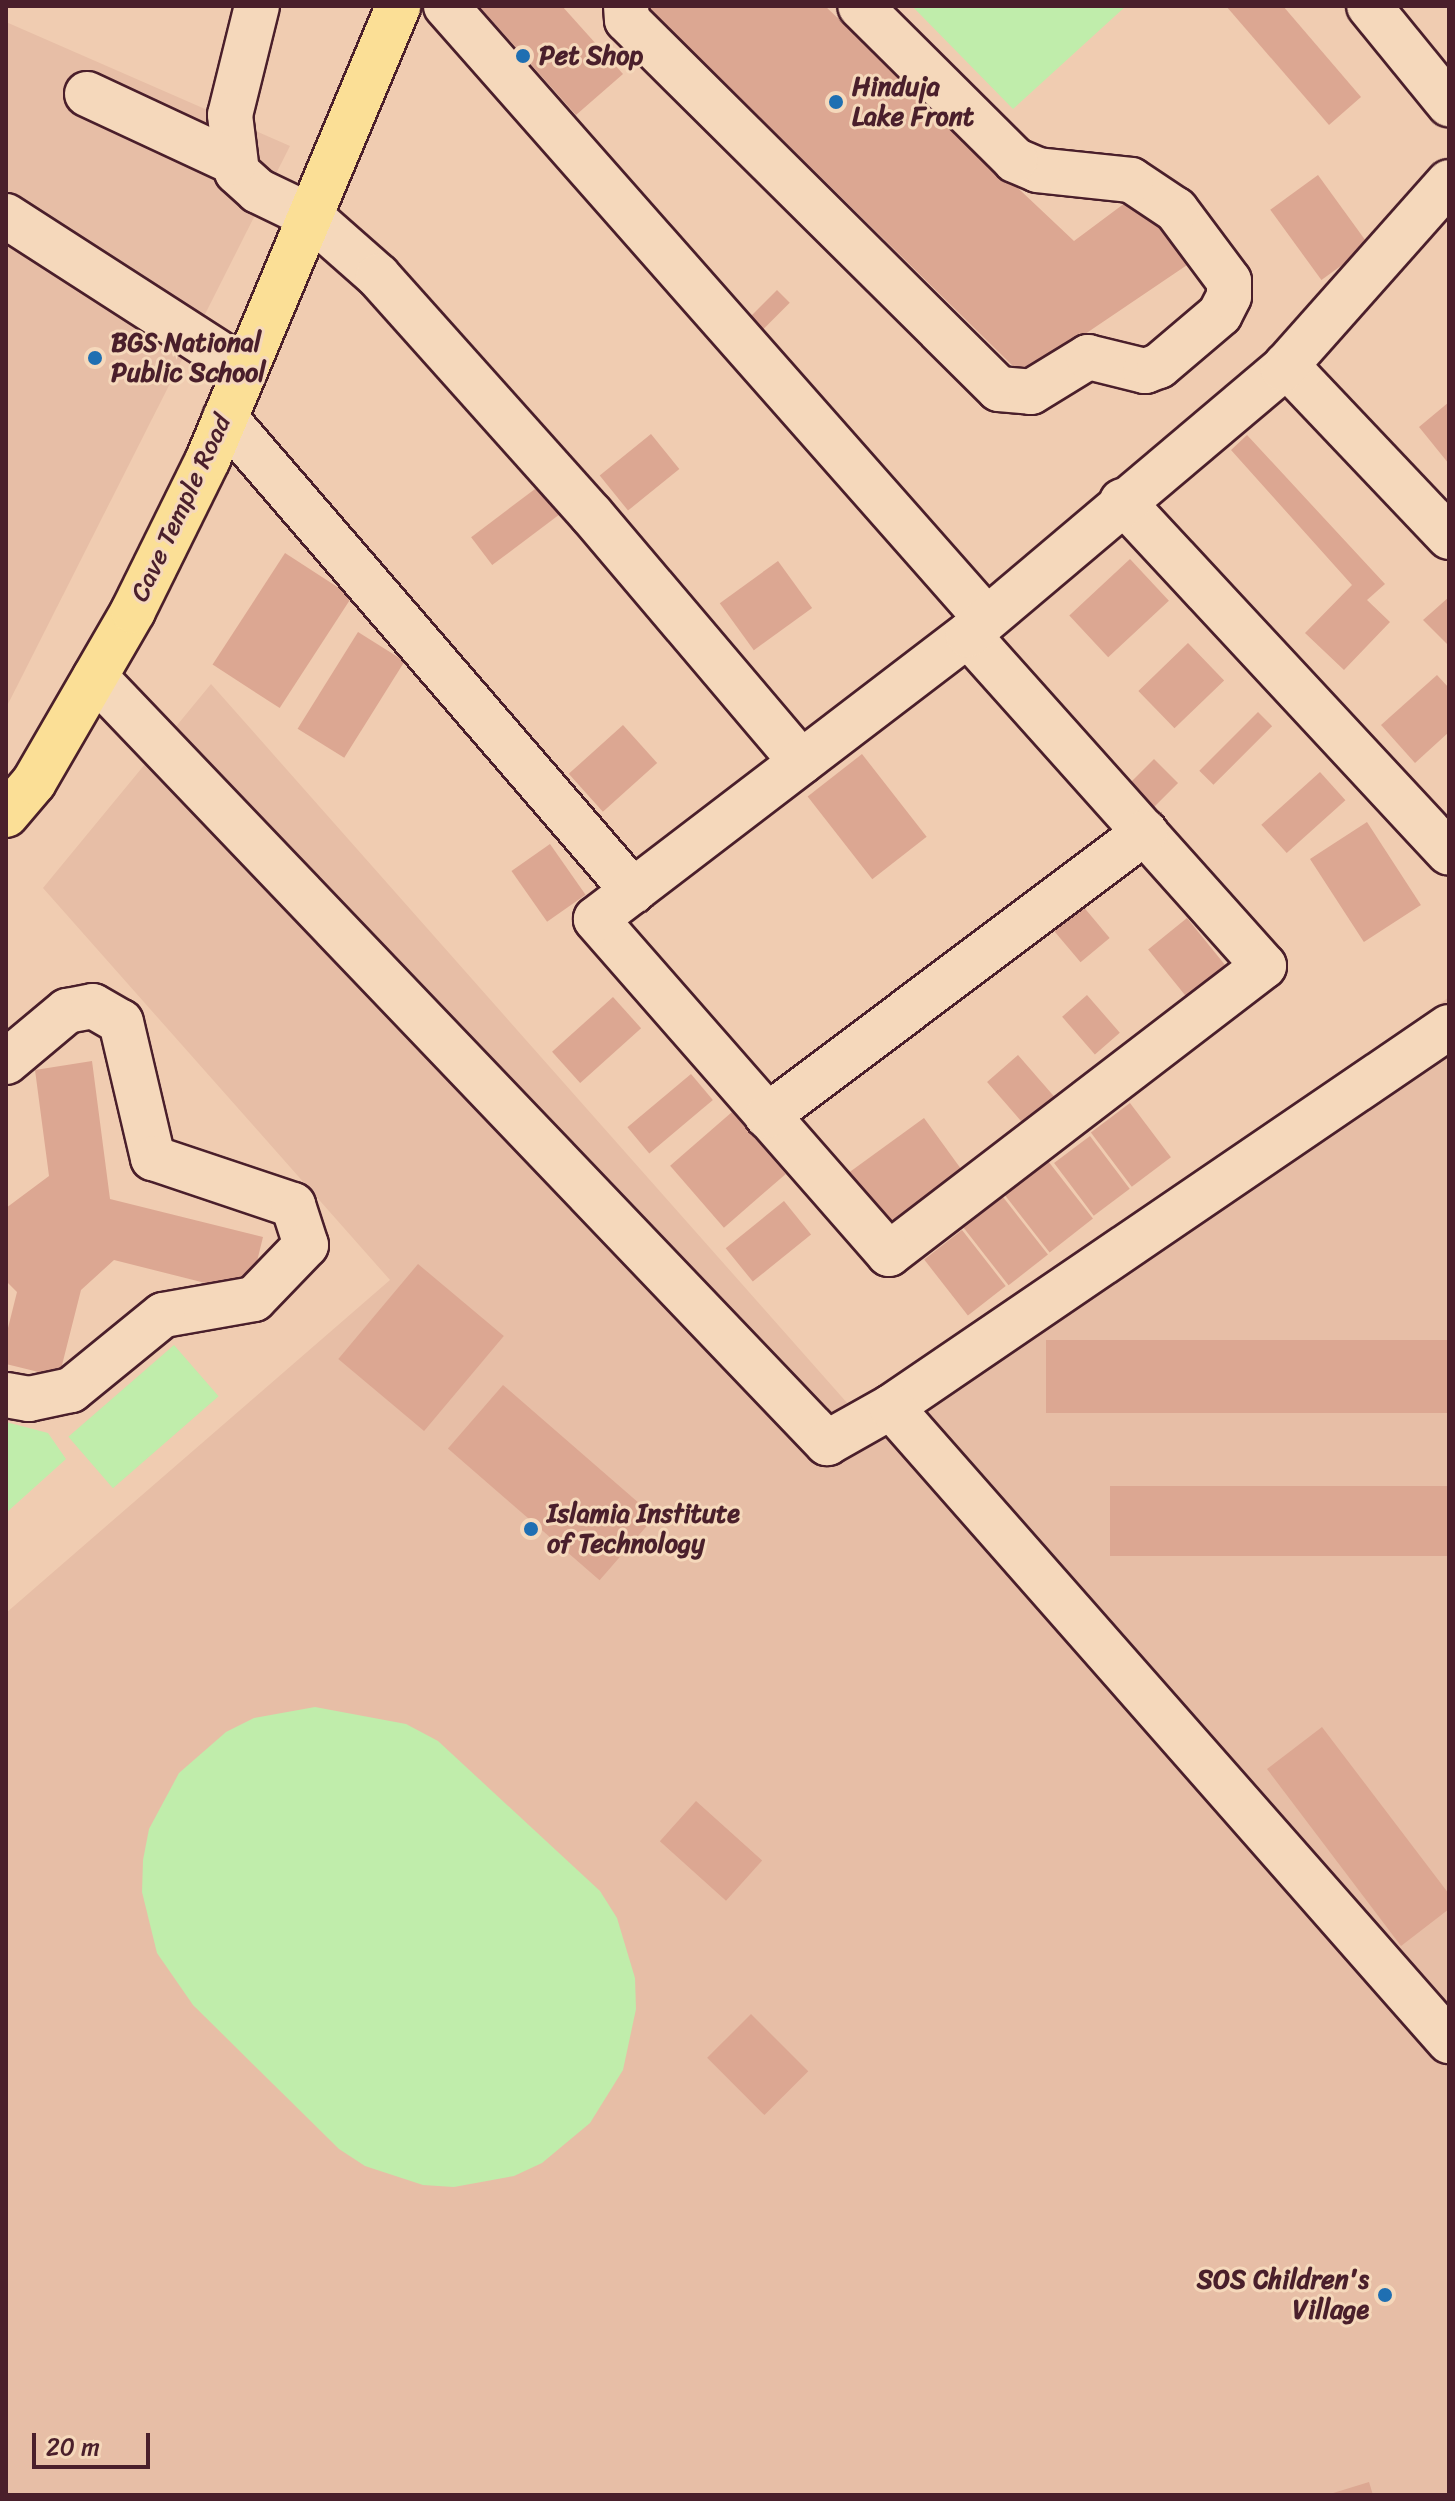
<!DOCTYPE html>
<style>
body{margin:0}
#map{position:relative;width:1455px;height:2501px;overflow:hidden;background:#f0ccb1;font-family:Sriracha,sans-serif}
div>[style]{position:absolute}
.built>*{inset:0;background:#e7bea6}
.green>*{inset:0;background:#c0edab;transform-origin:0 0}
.building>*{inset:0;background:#dca792;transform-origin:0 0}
.roads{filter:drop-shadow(2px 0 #4a1f2b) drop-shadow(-2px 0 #4a1f2b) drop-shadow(0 2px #4a1f2b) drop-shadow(0 -2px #4a1f2b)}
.minor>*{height:44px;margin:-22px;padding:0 22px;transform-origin:22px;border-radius:22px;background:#f5d8bb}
.major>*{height:44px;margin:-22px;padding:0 22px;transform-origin:22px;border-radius:22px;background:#fbdf96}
.dots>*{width:22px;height:22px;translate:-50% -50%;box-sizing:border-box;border:4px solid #f5d8bb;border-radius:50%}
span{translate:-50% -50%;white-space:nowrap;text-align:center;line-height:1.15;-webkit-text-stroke:6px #f5d8bb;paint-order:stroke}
.poi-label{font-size:26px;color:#4a1f2b;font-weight:700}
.left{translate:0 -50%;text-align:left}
.right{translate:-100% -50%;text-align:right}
.street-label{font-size:26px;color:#4a1f2b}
.frame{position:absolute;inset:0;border:8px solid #4a1f2b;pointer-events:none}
.scale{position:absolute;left:32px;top:2433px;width:118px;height:36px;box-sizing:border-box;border:4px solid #4a1f2b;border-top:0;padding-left:10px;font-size:24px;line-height:28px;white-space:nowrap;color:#4a1f2b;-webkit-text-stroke:6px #f5d8bb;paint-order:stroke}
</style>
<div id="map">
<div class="built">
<div style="clip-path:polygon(6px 22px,290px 146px,6px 708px)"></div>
<div style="clip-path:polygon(211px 684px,864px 1422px,1449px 997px,1449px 2495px,6px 2495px,6px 1613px,390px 1280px,43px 888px)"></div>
</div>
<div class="green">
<div style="clip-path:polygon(912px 6px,1126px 6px,1013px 109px)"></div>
<div style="left:174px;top:1345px;width:68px;height:140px;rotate:49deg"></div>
<div style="clip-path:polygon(6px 1422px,48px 1433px,66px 1459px,6px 1513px)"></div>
<div style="clip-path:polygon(315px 1707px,406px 1724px,438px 1741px,600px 1891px,617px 1918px,635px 1978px,636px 2009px,623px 2070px,590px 2123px,542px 2163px,514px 2176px,454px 2187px,423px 2185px,365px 2166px,339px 2149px,193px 2005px,157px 1953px,142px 1892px,143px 1860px,149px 1829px,179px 1773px,226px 1732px,254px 1718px)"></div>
</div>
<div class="building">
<div style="clip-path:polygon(479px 6px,562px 6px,623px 74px,576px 115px)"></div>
<div style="clip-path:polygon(647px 6px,825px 6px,1074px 241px,1133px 197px,1193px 261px,1023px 376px)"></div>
<div style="clip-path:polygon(1226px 6px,1283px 6px,1361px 97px,1329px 125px)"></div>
<div style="left:1318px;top:175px;width:87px;height:59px;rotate:54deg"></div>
<div style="left:777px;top:290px;width:18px;height:43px;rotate:45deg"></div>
<div style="clip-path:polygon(1449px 402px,1449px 464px,1419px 427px)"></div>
<div style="left:651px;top:434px;width:45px;height:66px;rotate:51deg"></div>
<div style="clip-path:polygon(1247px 435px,1385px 584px,1367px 600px,1390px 622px,1344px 670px,1305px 633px,1352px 585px,1231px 450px)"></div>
<div style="left:543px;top:483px;width:35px;height:90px;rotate:53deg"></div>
<div style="left:285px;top:553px;width:80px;height:133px;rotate:33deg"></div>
<div style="left:1130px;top:559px;width:57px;height:83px;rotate:47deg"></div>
<div style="left:778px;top:561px;width:58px;height:72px;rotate:54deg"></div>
<div style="clip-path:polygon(1449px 597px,1449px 646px,1423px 620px)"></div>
<div style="left:358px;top:632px;width:55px;height:114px;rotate:32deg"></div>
<div style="left:1188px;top:643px;width:52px;height:69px;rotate:46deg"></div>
<div style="clip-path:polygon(1437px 675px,1449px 688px,1449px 732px,1415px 763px,1381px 725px)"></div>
<div style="left:1258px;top:712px;width:20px;height:83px;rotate:45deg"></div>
<div style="left:623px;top:725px;width:51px;height:73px;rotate:48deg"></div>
<div style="left:862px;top:754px;width:105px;height:69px;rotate:52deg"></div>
<div style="left:1154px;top:759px;width:34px;height:35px;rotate:45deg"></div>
<div style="left:1320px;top:772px;width:38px;height:79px;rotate:48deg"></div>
<div style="left:1367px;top:822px;width:99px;height:68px;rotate:57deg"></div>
<div style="left:550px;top:844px;width:62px;height:47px;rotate:55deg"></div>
<div style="left:1082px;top:905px;width:43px;height:38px;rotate:50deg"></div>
<div style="left:1187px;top:918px;width:63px;height:50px;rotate:51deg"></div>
<div style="left:1087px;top:995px;width:50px;height:33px;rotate:49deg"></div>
<div style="left:613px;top:997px;width:42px;height:82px;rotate:48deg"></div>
<div style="left:1018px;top:1055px;width:65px;height:41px;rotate:49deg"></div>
<div style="clip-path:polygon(92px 1061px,110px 1199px,263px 1237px,249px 1294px,114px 1260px,81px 1290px,59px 1377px,6px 1364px,6px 1336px,17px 1292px,6px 1281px,6px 1208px,49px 1176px,35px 1070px)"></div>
<div style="left:691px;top:1074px;width:34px;height:83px;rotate:50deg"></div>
<div style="left:1130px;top:1103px;width:68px;height:49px;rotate:53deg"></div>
<div style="left:732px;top:1112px;width:82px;height:82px;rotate:49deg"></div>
<div style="left:924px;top:1118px;width:77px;height:94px;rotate:54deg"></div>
<div style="left:1090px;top:1136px;width:66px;height:45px;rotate:53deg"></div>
<div style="left:1048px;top:1161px;width:73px;height:55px;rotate:52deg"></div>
<div style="left:1003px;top:1197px;width:73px;height:50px;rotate:52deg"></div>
<div style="left:784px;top:1201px;width:43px;height:75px;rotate:51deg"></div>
<div style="left:962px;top:1230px;width:71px;height:48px;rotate:52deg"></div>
<div style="left:418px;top:1264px;width:112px;height:124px;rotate:40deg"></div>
<div style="left:1449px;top:1340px;width:73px;height:403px;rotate:90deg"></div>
<div style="left:503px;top:1385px;width:201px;height:84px;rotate:41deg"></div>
<div style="left:1449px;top:1486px;width:70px;height:339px;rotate:90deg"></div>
<div style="clip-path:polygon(1322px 1727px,1449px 1894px,1449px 1909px,1401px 1946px,1267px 1769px)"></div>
<div style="left:696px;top:1801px;width:89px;height:54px;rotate:42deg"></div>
<div style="left:751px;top:2014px;width:81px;height:62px;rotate:45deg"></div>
<div style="clip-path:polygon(1369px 2482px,1373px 2495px,1330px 2495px,1330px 2494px)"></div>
</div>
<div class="roads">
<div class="minor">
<div style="left:257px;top:6px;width:112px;rotate:103.9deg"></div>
<div style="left:230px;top:115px;width:57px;rotate:83deg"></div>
<div style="left:237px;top:172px;width:28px;rotate:42deg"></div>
<div style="left:258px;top:191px;width:58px;rotate:25.7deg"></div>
<div style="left:310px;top:216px;width:91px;rotate:41.4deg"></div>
<div style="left:378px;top:276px;width:319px;rotate:48.2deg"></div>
<div style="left:591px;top:514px;width:325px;rotate:49.7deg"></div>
<div style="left:446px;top:6px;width:816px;rotate:48.58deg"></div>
<div style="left:626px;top:6px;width:14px;rotate:86deg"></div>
<div style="left:627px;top:20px;width:524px;rotate:44.77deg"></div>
<div style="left:999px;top:389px;width:32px;rotate:5deg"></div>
<div style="left:1031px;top:392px;width:67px;rotate:-31.6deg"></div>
<div style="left:1088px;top:357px;width:59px;rotate:13.8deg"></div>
<div style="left:1145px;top:371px;width:15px;rotate:-20deg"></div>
<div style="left:1159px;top:366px;width:80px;rotate:-40.4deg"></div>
<div style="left:1220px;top:314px;width:20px;rotate:-63deg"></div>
<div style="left:1229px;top:296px;width:15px;rotate:-90deg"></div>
<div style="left:1229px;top:281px;width:89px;rotate:-126.7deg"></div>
<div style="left:1176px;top:210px;width:54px;rotate:-146.3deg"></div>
<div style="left:1131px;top:180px;width:94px;rotate:-173.9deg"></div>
<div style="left:1038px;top:170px;width:25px;rotate:-157deg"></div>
<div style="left:1015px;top:160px;width:218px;rotate:-135.2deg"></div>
<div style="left:1369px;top:6px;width:127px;rotate:50.8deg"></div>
<div style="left:87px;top:94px;width:163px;rotate:25deg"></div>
<div style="left:6px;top:216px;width:284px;rotate:32.8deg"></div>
<div style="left:1286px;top:365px;width:237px;rotate:46.5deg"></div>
<div style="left:225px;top:418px;width:625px;rotate:49.22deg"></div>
<div style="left:1122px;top:501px;width:480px;rotate:47.1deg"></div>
<div style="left:968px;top:635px;width:444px;rotate:48.2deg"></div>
<div style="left:1264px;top:966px;width:473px;rotate:142.5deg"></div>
<div style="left:889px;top:1254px;width:445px;rotate:-131.2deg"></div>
<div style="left:596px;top:919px;width:468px;rotate:-37.4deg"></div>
<div style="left:968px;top:635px;width:412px;rotate:-40.2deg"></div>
<div style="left:1283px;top:369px;width:250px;rotate:-48.4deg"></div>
<div style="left:95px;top:677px;width:1060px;rotate:46.3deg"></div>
<div style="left:827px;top:1443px;width:73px;rotate:-29.4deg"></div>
<div style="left:891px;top:1407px;width:675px;rotate:-34.26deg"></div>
<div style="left:6px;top:1062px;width:80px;rotate:-39.9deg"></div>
<div style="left:67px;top:1011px;width:26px;rotate:-11deg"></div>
<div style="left:93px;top:1006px;width:32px;rotate:30deg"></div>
<div style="left:121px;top:1022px;width:140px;rotate:76.8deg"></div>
<div style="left:153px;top:1158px;width:148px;rotate:18.6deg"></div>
<div style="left:293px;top:1205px;width:42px;rotate:72deg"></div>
<div style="left:306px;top:1245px;width:75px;rotate:133.9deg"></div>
<div style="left:254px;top:1299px;width:92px;rotate:170deg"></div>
<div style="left:163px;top:1315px;width:119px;rotate:140.8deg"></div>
<div style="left:71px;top:1390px;width:43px;rotate:167.9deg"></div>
<div style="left:29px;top:1399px;width:23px;rotate:-170deg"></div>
<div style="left:767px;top:1116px;width:473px;rotate:-36.9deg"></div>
<div style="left:891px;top:1407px;width:845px;rotate:48.65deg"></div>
</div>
<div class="major">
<div style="left:6px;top:815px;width:43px;rotate:-49.7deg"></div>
<div style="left:34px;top:782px;width:198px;rotate:-59.9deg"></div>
<div style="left:133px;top:611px;width:169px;rotate:-63.7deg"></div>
<div style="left:208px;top:459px;width:491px;rotate:-67.2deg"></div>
</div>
</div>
<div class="dots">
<div style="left:523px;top:56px;background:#1f6fb2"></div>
<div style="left:836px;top:102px;background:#1f6fb2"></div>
<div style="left:95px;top:358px;background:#1f6fb2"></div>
<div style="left:531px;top:1529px;background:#1f6fb2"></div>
<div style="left:1385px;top:2295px;background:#1f6fb2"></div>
</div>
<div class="poi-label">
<span class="left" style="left:539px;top:56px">Pet Shop</span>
<span class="left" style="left:852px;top:102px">Hinduja<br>Lake Front</span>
<span class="left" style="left:111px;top:358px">BGS National<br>Public School</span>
<span class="left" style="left:547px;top:1529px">Islamia Institute<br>of Technology</span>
<span class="right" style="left:1369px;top:2295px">SOS Children's<br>Village</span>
</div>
<div class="street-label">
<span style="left:181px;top:508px;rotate:-65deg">Cave Temple Road</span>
</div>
<div class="frame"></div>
<div class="scale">20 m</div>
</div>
